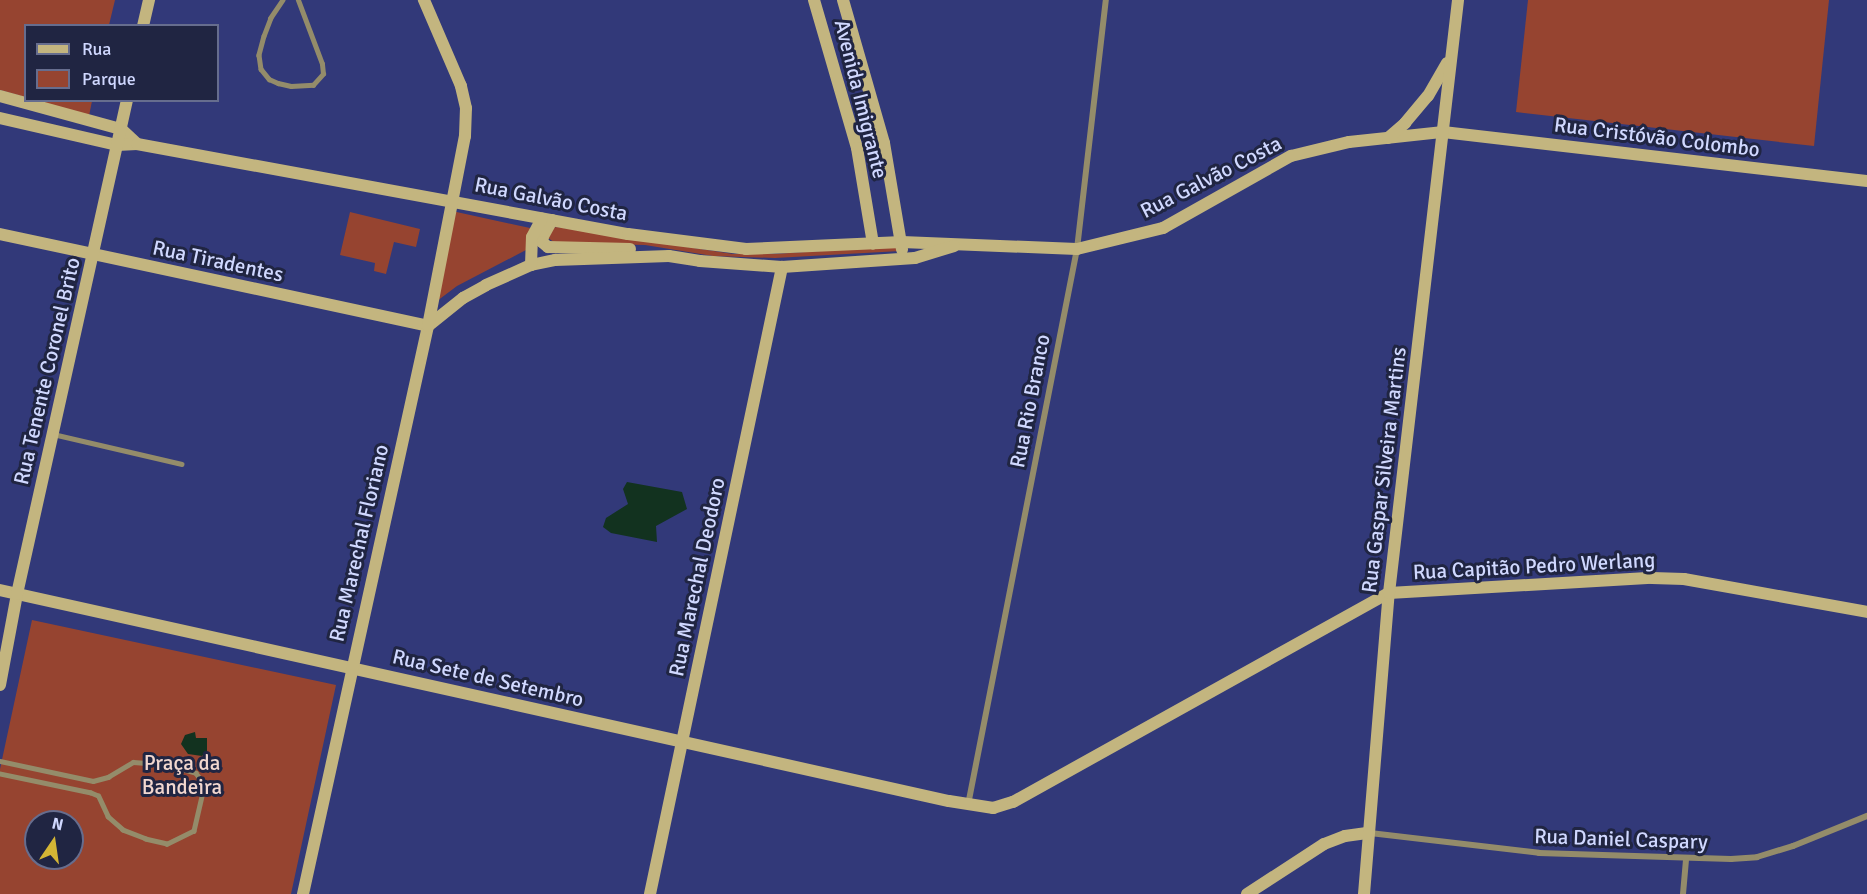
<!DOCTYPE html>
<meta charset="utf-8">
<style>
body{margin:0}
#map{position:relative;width:1867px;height:894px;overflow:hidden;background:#323979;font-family:Signika,sans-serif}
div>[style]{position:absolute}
.green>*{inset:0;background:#964430}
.water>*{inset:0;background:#12321f}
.lane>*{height:4.5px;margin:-2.25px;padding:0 2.25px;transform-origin:2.25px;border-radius:2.25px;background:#948c6a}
.street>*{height:6px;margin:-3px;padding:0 3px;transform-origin:3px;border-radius:3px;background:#948c6a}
.secondary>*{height:12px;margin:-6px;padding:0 6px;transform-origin:6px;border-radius:6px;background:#c3b57f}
span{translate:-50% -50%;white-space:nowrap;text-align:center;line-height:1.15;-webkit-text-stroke:6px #202542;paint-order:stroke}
.street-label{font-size:21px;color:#d0d8ff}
.park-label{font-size:21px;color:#f2d7cf}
.legend{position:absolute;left:24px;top:24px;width:195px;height:78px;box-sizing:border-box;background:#202542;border:2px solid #666d8e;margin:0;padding:8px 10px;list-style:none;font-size:18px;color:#d0d8ff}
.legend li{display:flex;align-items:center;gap:12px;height:30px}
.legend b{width:30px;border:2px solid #666d8e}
.north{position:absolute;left:24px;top:810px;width:60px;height:60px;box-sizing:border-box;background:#202542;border:2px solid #666d8e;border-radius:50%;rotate:13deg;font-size:16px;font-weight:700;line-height:24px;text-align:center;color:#d0d8ff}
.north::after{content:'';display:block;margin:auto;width:21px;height:27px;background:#d4b635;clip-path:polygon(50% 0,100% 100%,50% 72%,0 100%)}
</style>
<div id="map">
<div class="green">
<div style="clip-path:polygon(0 0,115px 0,109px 25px,26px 26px,25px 97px,0 90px)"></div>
<div style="clip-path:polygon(1528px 0,1829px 0,1814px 146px,1516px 112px)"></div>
<div style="clip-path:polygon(36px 101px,92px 101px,89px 116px)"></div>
<div style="clip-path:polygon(452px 211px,530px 228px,526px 250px,457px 286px,433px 304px)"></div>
<div style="clip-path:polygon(350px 212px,420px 229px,416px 247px,394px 242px,386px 274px,374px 271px,375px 263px,340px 255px)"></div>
<div style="clip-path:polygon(557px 227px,733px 254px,774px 254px,900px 246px,900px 251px,775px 258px,713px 256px,645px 245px,555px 243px,547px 237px,550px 228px)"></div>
<div style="clip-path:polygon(evenodd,32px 620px,336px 685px,291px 894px,0 894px,0 769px,32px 620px,36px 822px,72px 822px,72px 858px,36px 858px,36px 822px)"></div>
</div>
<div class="water">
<div style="clip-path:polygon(627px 482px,682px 492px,687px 509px,656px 526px,657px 542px,611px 533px,603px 527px,606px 518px,628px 504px,623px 489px)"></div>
<div style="clip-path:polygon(195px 732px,196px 738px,207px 738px,207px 751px,202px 756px,188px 754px,181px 744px,185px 735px)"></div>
</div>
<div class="lane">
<div style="left:283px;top:0;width:22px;rotate:124deg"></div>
<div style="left:271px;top:18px;width:19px;rotate:111deg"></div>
<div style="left:264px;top:36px;width:20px;rotate:105deg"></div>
<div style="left:259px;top:55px;width:14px;rotate:82deg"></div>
<div style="left:261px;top:69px;width:13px;rotate:51deg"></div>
<div style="left:269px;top:79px;width:10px;rotate:24deg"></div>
<div style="left:278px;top:83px;width:13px;rotate:13deg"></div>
<div style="left:291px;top:86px;width:22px;rotate:-3deg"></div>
<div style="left:313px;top:85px;width:15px;rotate:-48deg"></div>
<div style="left:323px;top:74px;width:10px;rotate:-96deg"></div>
<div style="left:322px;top:64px;width:68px;rotate:-110.6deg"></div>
<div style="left:53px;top:434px;width:132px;rotate:13.1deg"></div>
<div style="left:0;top:761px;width:95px;rotate:12.1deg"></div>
<div style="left:93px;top:781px;width:16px;rotate:-15deg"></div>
<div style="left:108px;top:777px;width:29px;rotate:-31deg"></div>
<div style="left:133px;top:762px;width:32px;rotate:4deg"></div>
<div style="left:165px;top:764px;width:32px;rotate:16deg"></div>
<div style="left:196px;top:773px;width:10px;rotate:53deg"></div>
<div style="left:202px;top:781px;width:11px;rotate:85deg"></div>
<div style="left:203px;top:792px;width:40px;rotate:103deg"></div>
<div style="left:194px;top:831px;width:30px;rotate:154deg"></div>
<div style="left:167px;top:844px;width:22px;rotate:-167deg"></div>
<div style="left:146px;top:839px;width:25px;rotate:-159deg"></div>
<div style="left:123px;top:830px;width:20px;rotate:-139deg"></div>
<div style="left:108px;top:817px;width:23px;rotate:-115deg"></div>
<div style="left:98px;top:796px;width:8px;rotate:-157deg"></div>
<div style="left:91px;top:793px;width:93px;rotate:-168.2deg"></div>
</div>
<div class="street">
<div style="left:968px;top:805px;width:567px;rotate:-78.91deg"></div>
<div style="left:1077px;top:249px;width:251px;rotate:-83.4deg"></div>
<div style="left:1370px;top:833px;width:170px;rotate:6.7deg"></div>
<div style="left:1539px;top:853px;width:192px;rotate:1.8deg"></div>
<div style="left:1731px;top:859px;width:26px;rotate:-4deg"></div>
<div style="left:1757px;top:857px;width:38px;rotate:-17deg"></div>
<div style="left:1793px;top:846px;width:80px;rotate:-22.1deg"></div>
<div style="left:1683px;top:894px;width:36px;rotate:-85deg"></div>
</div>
<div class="secondary">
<div style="left:814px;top:0;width:154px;rotate:73.8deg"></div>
<div style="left:857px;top:148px;width:97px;rotate:80.5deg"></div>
<div style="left:843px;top:0;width:149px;rotate:74deg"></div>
<div style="left:884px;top:143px;width:108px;rotate:80.4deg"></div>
<div style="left:143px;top:26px;width:27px;rotate:-77deg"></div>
<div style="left:0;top:96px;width:125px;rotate:15.3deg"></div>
<div style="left:121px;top:129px;width:22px;rotate:43deg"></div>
<div style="left:0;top:118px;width:120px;rotate:13deg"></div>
<div style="left:117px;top:145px;width:20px;rotate:-3deg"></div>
<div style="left:137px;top:144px;width:499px;rotate:10.4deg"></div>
<div style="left:628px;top:234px;width:119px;rotate:7.2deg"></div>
<div style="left:746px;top:249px;width:156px;rotate:-2.6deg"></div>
<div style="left:902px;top:242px;width:175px;rotate:2.3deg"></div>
<div style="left:1077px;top:249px;width:89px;rotate:-13.7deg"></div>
<div style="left:1163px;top:228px;width:147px;rotate:-29.4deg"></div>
<div style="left:1291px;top:156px;width:60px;rotate:-13.6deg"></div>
<div style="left:1349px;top:142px;width:95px;rotate:-6.1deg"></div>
<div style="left:1443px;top:132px;width:427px;rotate:6.6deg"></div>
<div style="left:1388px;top:138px;width:23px;rotate:-41deg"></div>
<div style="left:1405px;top:123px;width:35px;rotate:-50deg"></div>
<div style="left:1428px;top:96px;width:38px;rotate:-60deg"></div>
<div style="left:552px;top:220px;width:18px;rotate:119deg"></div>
<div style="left:543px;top:236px;width:6px;rotate:99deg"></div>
<div style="left:542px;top:242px;width:8px;rotate:40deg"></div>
<div style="left:548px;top:247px;width:82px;rotate:1.4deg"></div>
<div style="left:0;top:234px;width:438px;rotate:12.1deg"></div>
<div style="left:428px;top:326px;width:45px;rotate:-38.7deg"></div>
<div style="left:463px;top:298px;width:26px;rotate:-29deg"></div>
<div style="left:486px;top:285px;width:49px;rotate:-24deg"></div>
<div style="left:531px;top:265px;width:25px;rotate:-12deg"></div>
<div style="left:555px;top:260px;width:114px;rotate:-2deg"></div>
<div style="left:669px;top:256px;width:31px;rotate:9deg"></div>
<div style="left:700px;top:261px;width:82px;rotate:4.2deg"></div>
<div style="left:782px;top:267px;width:133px;rotate:-3.9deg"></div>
<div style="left:915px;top:258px;width:41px;rotate:-17.1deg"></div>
<div style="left:531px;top:265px;width:28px;rotate:-88deg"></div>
<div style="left:532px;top:237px;width:21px;rotate:-62deg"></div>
<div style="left:0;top:590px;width:972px;rotate:12.54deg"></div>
<div style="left:949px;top:801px;width:45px;rotate:9deg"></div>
<div style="left:993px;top:808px;width:21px;rotate:-17deg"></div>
<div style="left:1013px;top:802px;width:430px;rotate:-29.1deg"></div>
<div style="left:1389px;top:593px;width:263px;rotate:-3.3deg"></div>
<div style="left:1652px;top:578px;width:32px;rotate:2deg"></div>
<div style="left:1684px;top:579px;width:186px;rotate:10.2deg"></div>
<div style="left:0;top:685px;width:93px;rotate:-79.4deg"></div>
<div style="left:17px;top:594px;width:506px;rotate:-77.45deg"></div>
<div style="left:303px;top:894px;width:582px;rotate:-77.59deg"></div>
<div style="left:428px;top:326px;width:194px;rotate:-79deg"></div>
<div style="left:465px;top:136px;width:28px;rotate:-88deg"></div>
<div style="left:466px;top:108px;width:23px;rotate:-103deg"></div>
<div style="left:461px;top:86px;width:94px;rotate:-113.3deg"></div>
<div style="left:650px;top:894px;width:641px;rotate:-78.11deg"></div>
<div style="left:1247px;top:894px;width:92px;rotate:-33deg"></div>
<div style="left:1324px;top:844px;width:22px;rotate:-21deg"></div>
<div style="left:1345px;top:836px;width:22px;rotate:-8deg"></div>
<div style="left:1364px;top:894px;width:302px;rotate:-85.3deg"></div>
<div style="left:1389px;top:593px;width:597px;rotate:-83.36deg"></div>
</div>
<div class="street-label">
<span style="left:861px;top:99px;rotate:76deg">Avenida Imigrante</span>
<span style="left:1657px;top:137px;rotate:7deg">Rua Cristóvão Colombo</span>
<span style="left:1211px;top:177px;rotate:-27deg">Rua Galvão Costa</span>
<span style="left:551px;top:199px;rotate:11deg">Rua Galvão Costa</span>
<span style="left:218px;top:261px;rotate:12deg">Rua Tiradentes</span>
<span style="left:47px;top:371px;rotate:-77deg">Rua Tenente Coronel Brito</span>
<span style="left:1030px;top:401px;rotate:-79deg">Rua Rio Branco</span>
<span style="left:1384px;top:470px;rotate:-83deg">Rua Gaspar Silveira Martins</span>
<span style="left:359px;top:543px;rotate:-77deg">Rua Marechal Floriano</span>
<span style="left:1534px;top:566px;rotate:-3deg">Rua Capitão Pedro Werlang</span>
<span style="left:697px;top:577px;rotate:-78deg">Rua Marechal Deodoro</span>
<span style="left:488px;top:678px;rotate:13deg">Rua Sete de Setembro</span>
<span style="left:1621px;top:839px;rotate:2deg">Rua Daniel Caspary</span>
</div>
<div class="park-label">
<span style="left:182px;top:775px">Praça da<br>Bandeira</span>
</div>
<ul class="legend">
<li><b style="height:8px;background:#c3b57f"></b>Rua</li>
<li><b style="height:16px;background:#964430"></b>Parque</li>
</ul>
<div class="north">N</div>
</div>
